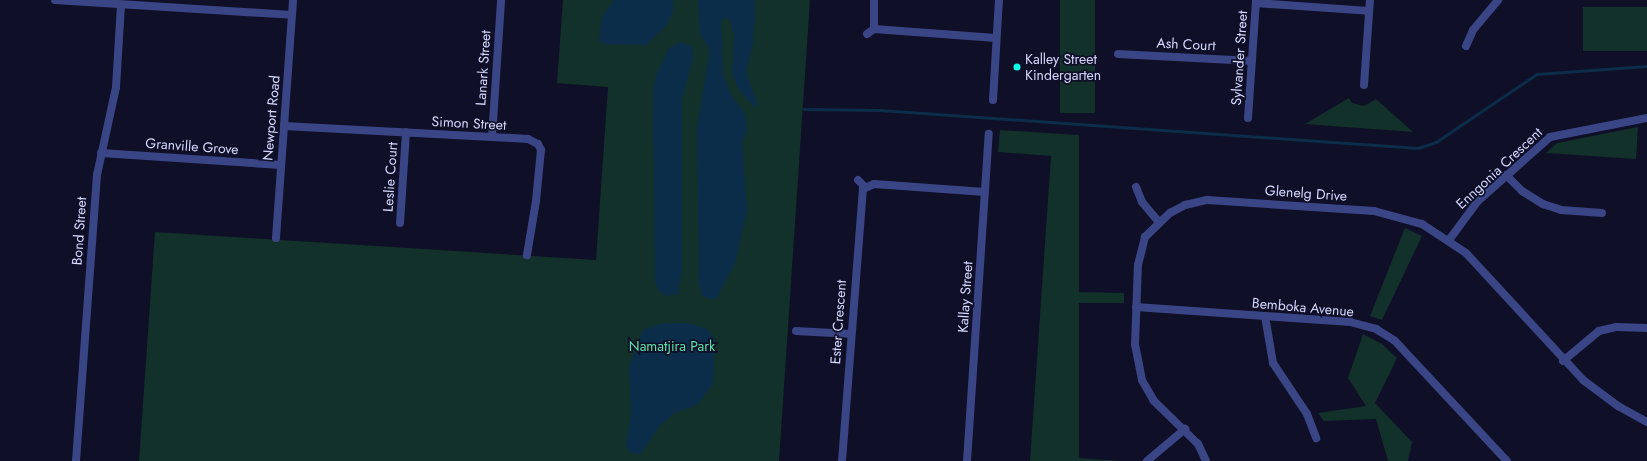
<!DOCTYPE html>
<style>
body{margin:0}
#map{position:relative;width:1647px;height:461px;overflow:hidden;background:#0f0f27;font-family:Jost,sans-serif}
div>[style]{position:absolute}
.green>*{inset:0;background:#12312a;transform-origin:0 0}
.water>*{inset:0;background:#0c2d49}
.stream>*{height:2.5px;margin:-1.25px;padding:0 1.25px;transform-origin:1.25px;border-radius:1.25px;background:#0c2d49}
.minor>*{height:8px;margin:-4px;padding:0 4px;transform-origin:4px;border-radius:4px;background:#3a4586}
.dots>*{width:11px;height:11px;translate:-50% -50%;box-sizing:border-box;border:2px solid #0f0f27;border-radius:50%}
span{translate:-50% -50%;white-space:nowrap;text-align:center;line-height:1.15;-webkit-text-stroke:3.5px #0f0f27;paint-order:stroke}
.street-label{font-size:14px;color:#d5d8ff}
.poi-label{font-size:14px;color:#d5d8ff}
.left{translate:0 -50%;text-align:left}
.park-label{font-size:14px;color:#5fe1a9}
</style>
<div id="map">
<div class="green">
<div style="clip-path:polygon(563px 0,810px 0,779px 461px,139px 461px,155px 232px,596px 260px,608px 87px,557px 83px)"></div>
<div style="left:1060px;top:0;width:35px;height:113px"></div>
<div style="left:1647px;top:7px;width:44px;height:64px;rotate:90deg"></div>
<div style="clip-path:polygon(1349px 98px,1352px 103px,1364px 106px,1376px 99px,1413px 132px,1305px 124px)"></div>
<div style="clip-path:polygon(1638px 127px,1636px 159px,1546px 153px,1557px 143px)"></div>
<div style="clip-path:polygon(1000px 130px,1079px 135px,1079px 292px,1124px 293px,1124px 303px,1079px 303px,1079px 458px,1122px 461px,1030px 461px,1051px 156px,998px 152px)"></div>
<div style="clip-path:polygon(1405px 228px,1422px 236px,1382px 320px,1370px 316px)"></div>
<div style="clip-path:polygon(1363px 334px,1382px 344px,1397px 358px,1375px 403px,1412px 442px,1408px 461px,1388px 461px,1376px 419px,1324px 421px,1318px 413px,1366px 406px,1348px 378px)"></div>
</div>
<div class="water">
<div style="clip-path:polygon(614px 0,673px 0,673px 12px,666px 26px,646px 45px,603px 44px,599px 40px,602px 17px)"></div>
<div style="clip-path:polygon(698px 0,755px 0,755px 9px,753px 44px,746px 72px,758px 105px,754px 107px,739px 90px,732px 75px,734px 35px,729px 18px,721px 20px,723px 73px,731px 95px,745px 113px,747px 131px,742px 142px,747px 211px,735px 263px,716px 299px,711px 299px,702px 296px,699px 284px,697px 128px,710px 50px,700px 34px)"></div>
<div style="clip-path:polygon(680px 42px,692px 46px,693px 58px,682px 99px,682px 267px,678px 294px,666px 296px,658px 290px,655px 281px,653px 92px,656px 76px,668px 49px)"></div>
<div style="clip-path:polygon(663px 323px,688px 323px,708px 329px,715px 340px,713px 384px,697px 405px,674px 413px,658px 428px,641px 454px,630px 453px,626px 446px,631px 413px,629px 367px,643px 330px)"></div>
</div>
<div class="stream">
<div style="left:804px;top:109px;width:76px;rotate:0.8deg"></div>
<div style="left:880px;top:110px;width:539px;rotate:4.04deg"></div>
<div style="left:1418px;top:148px;width:19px;rotate:-18deg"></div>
<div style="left:1436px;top:142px;width:122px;rotate:-34deg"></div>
<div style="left:1537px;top:74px;width:110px;rotate:-4.2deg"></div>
</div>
<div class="minor">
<div style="left:55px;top:0;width:237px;rotate:3.6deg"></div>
<div style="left:874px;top:0;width:29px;rotate:90deg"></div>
<div style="left:874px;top:29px;width:122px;rotate:4.2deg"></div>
<div style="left:1256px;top:3px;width:113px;rotate:4deg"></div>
<div style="left:867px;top:34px;width:9px;rotate:-36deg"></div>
<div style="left:1466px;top:46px;width:17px;rotate:-66deg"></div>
<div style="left:1473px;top:30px;width:39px;rotate:-50deg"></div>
<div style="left:1118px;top:54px;width:134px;rotate:3deg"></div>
<div style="left:1364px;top:85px;width:85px;rotate:-86deg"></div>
<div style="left:993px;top:100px;width:100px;rotate:-86.6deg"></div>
<div style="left:1248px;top:118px;width:118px;rotate:-86.1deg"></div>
<div style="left:284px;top:126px;width:208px;rotate:3deg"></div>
<div style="left:492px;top:137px;width:36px;rotate:3deg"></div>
<div style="left:528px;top:139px;width:11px;rotate:27deg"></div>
<div style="left:538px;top:144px;width:7px;rotate:63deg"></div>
<div style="left:541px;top:150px;width:51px;rotate:95.6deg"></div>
<div style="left:536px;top:201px;width:55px;rotate:99.5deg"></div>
<div style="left:492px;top:137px;width:137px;rotate:-86.2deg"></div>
<div style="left:101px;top:153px;width:180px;rotate:3.8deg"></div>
<div style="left:1506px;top:175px;width:23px;rotate:45deg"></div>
<div style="left:1522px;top:191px;width:25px;rotate:32deg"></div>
<div style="left:1543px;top:204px;width:19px;rotate:18deg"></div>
<div style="left:1561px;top:210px;width:41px;rotate:4.2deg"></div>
<div style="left:858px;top:180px;width:10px;rotate:45deg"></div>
<div style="left:1136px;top:187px;width:16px;rotate:68deg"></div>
<div style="left:1142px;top:202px;width:26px;rotate:50deg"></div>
<div style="left:400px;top:223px;width:91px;rotate:-86.2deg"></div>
<div style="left:276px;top:238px;width:239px;rotate:-85.9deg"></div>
<div style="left:1449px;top:240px;width:49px;rotate:-53.4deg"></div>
<div style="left:1478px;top:201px;width:96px;rotate:-41.6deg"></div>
<div style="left:1550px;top:137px;width:99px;rotate:-11.1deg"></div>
<div style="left:1136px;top:307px;width:215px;rotate:4deg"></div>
<div style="left:1350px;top:322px;width:27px;rotate:15deg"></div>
<div style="left:1376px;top:329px;width:22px;rotate:32deg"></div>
<div style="left:1395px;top:341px;width:164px;rotate:47deg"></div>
<div style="left:1265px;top:316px;width:48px;rotate:80.3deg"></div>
<div style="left:1273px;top:363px;width:61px;rotate:56.3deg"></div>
<div style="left:1307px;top:414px;width:26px;rotate:69deg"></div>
<div style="left:796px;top:331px;width:55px;rotate:3.1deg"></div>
<div style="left:1563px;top:361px;width:47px;rotate:-39.8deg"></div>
<div style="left:1599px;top:331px;width:17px;rotate:-13deg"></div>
<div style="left:1616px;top:327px;width:31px;rotate:2deg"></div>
<div style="left:76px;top:461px;width:287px;rotate:-85.8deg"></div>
<div style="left:97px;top:175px;width:90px;rotate:-77.8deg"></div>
<div style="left:116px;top:87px;width:82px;rotate:-86.5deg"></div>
<div style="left:842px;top:461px;width:273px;rotate:-85.6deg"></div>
<div style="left:863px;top:189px;width:12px;rotate:-24deg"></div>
<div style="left:874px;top:184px;width:111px;rotate:4.1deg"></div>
<div style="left:967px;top:461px;width:328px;rotate:-86.2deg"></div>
<div style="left:1147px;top:461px;width:50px;rotate:-40.1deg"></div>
<div style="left:1206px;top:461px;width:19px;rotate:-115deg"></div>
<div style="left:1198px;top:444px;width:62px;rotate:-135.7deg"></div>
<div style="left:1154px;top:401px;width:24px;rotate:-120deg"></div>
<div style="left:1142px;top:380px;width:36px;rotate:-101deg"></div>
<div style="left:1135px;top:345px;width:80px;rotate:-87.9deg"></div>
<div style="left:1138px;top:265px;width:29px;rotate:-76deg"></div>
<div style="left:1145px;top:237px;width:35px;rotate:-44deg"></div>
<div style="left:1170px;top:213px;width:17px;rotate:-28deg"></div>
<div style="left:1185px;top:205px;width:23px;rotate:-13deg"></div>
<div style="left:1207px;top:200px;width:167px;rotate:3.8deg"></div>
<div style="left:1374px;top:211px;width:50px;rotate:15.2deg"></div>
<div style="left:1422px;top:224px;width:53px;rotate:33.4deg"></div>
<div style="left:1466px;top:253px;width:173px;rotate:47.3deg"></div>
<div style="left:1583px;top:380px;width:44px;rotate:36.6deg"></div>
<div style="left:1618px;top:406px;width:33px;rotate:29deg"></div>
</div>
<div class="dots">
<div style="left:1017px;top:67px;background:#01ffeb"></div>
</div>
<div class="street-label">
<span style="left:1186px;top:44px;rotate:3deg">Ash Court</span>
<span style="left:1239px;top:58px;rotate:-86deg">Sylvander Street</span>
<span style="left:483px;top:68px;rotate:-86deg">Lanark Street</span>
<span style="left:271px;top:118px;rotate:-85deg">Newport Road</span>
<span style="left:469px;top:123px;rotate:3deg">Simon Street</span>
<span style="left:192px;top:146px;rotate:4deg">Granville Grove</span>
<span style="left:1499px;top:168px;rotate:-43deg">Enngonia Crescent</span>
<span style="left:390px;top:177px;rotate:-86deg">Leslie Court</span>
<span style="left:1306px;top:193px;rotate:4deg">Glenelg Drive</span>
<span style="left:79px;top:231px;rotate:-86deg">Bond Street</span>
<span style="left:965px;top:297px;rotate:-86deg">Kallay Street</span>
<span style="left:1303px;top:307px;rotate:5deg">Bemboka Avenue</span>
<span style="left:838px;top:322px;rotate:-86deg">Ester Crescent</span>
</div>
<div class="poi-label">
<span class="left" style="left:1025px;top:67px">Kalley Street<br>Kindergarten</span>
</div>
<div class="park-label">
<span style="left:672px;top:346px">Namatjira Park</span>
</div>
</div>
